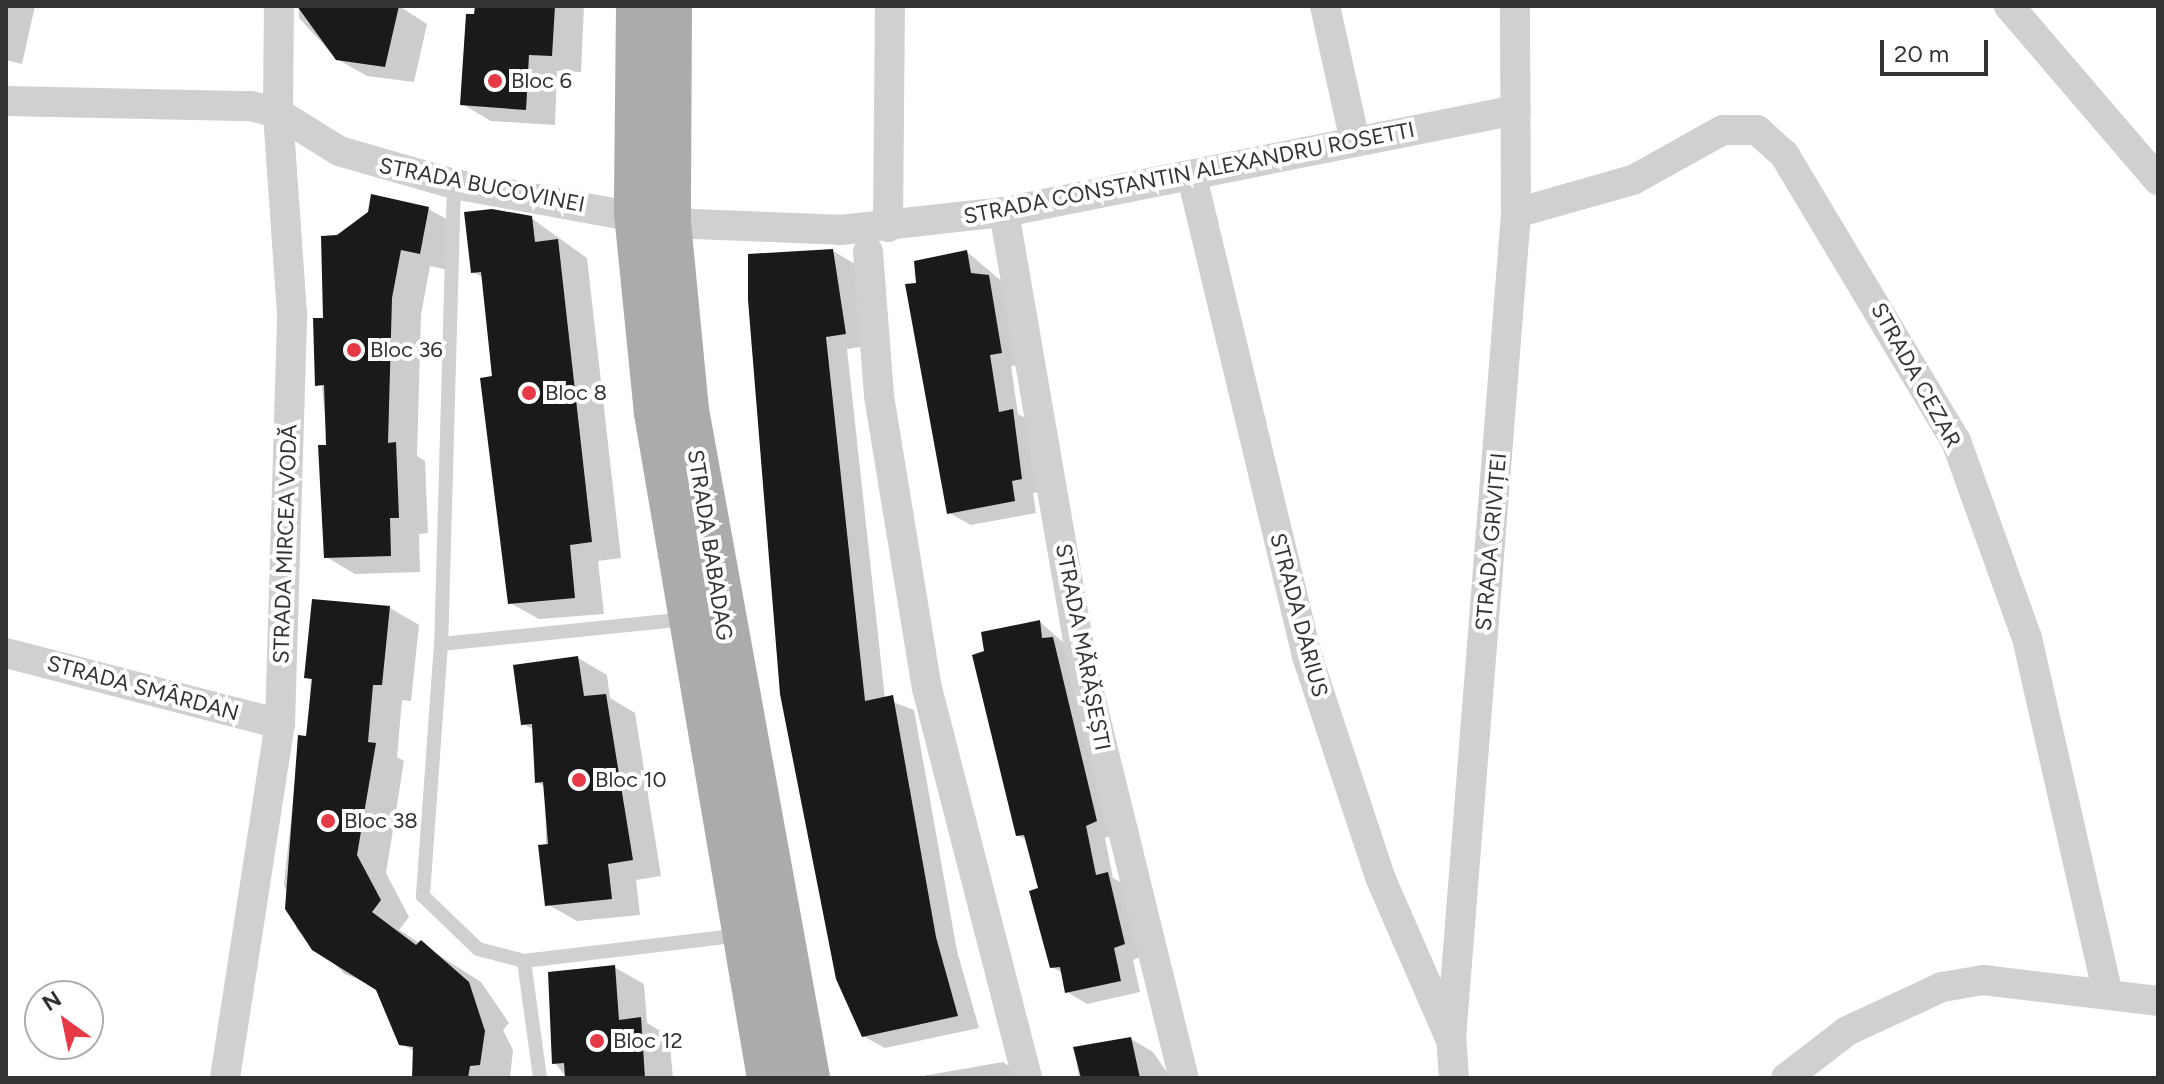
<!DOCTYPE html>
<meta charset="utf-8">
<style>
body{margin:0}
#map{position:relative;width:2164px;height:1084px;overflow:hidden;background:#fff;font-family:Figtree,sans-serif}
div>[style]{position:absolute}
.shadow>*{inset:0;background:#0003}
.building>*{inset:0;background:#1a1a1a}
.lane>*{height:14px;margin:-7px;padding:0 7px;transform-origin:7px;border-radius:7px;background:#d0d0d0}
.street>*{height:30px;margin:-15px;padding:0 15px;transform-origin:15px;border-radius:15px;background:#d0d0d0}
.primary>*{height:44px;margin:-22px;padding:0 22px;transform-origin:22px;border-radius:22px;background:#ababab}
.dots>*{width:22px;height:22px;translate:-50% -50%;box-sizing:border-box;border:4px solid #fff;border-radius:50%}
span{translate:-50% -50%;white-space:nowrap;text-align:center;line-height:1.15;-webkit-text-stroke:8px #fff;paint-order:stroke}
.poi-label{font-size:22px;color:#333}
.left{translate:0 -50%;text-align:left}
.street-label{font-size:22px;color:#333}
.frame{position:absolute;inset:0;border:8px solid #333;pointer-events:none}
.north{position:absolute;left:24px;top:980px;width:80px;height:80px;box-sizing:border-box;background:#fff;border:2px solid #adadad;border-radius:50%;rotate:327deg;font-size:22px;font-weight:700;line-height:32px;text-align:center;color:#333}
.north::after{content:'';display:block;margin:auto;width:28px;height:36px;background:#e63946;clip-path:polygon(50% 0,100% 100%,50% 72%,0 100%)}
.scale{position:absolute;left:1880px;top:40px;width:108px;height:36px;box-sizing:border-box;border:4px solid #333;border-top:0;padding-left:10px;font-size:24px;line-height:28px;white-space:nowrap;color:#333;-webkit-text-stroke:6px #fff;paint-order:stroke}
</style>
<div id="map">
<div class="shadow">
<div style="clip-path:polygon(6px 6px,35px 6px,22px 64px,6px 60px)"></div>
<div style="clip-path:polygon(299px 6px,399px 6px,427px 24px,414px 82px,367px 76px,337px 59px,299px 18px)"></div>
<div style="clip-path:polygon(476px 6px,584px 6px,581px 72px,557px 71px,555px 125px,491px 121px,462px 104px)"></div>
<div style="clip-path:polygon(428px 209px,458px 225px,449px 270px,430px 266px,421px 315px,417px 456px,425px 461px,428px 533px,419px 534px,420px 572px,355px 574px,326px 557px,328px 447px,315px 320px,325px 319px,338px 237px)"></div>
<div style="clip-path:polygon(531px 218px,587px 258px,621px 558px,598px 561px,604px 614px,539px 619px,510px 603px,484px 278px,473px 272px)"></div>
<div style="clip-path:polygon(833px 251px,855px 264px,867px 346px,847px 349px,885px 699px,914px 710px,957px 951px,979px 1028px,885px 1048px,863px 1036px,782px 694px)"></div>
<div style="clip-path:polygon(967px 252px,1011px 289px,1023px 365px,1011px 366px,1018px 414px,1034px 423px,1043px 491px,1033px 493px,1036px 513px,971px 525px,949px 513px,918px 285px)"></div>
<div style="clip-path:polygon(314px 601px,390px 608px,419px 625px,411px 701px,402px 700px,397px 757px,404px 761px,386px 873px,409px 917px,399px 930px,481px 982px,509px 1023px,503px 1030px,513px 1050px,510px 1078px,414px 1078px,415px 1052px,401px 1043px,377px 987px,345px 974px,297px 930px,284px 884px,300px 737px,308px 738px)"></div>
<div style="clip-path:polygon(1040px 622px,1073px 651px,1117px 832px,1105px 838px,1113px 878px,1128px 886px,1144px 955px,1133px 960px,1140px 992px,1087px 1004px,1067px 992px,1064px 974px,1052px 967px,1041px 889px,1028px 841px,1017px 835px)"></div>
<div style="clip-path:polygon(578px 658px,607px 675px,610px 698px,635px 713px,661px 876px,636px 880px,640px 915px,577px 921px,547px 904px,545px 787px,537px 782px,534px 730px,523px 724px)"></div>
<div style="clip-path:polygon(614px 967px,644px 984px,647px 1023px,669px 1036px,673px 1078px,567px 1078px,554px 1062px)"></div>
<div style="clip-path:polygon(1131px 1039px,1153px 1052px,1171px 1078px,1079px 1078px,1075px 1049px)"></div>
<div style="clip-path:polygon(1003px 1062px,1026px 1078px,911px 1078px)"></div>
</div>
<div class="building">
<div style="clip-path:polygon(297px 6px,399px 6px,385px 67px,336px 60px)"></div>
<div style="clip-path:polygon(475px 6px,555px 6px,552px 56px,529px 55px,526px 110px,460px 105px,466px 14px,474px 14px)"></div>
<div style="clip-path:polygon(371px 194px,429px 207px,420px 254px,401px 250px,392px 298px,388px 443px,396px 442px,399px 518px,390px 518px,391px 556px,324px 558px,318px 445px,326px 445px,324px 385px,315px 386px,313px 318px,323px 318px,321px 236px,337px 235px,368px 212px)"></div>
<div style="clip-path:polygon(492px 209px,532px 216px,535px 242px,558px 239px,592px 542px,570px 545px,575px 598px,508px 604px,480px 378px,492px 376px,481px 272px,471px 273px,464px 212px)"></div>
<div style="clip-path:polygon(833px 249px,846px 334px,826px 337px,865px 701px,893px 695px,936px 937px,958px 1016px,862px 1037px,836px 979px,780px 694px,748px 300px,748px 254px)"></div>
<div style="clip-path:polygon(967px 250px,971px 273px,989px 275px,1002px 353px,990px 355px,999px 412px,1013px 409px,1022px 479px,1012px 481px,1015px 501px,947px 514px,905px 284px,916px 283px,914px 261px)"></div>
<div style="clip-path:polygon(312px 599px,390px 606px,382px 685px,373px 685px,368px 742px,376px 743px,357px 855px,381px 900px,372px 912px,416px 945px,421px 940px,469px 982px,485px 1031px,480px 1065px,470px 1066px,468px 1078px,412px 1078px,413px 1047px,399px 1045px,376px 990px,312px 950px,285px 909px,298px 735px,306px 736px,312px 679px,304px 678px)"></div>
<div style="clip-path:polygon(1040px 620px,1042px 638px,1053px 637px,1097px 821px,1086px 826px,1096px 875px,1108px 872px,1125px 944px,1114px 948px,1121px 981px,1065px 993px,1060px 967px,1050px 968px,1029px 891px,1038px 888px,1024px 835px,1016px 836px,972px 655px,984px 651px,981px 632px)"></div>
<div style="clip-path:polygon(578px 656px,584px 696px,606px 694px,633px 860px,608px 864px,612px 899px,545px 906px,538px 845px,548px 844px,543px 782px,535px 783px,532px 724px,521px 725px,513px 665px)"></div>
<div style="clip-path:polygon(615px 965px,619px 1020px,641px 1017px,645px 1078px,565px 1078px,564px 1063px,552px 1064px,548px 972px)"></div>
<div style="clip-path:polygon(1131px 1037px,1140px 1078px,1081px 1078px,1073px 1047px)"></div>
</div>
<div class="lane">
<div style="left:454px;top:184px;width:460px;rotate:91.6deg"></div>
<div style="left:441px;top:644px;width:253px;rotate:94.1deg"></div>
<div style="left:423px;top:896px;width:76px;rotate:43.9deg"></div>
<div style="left:478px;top:949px;width:48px;rotate:14.6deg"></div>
<div style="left:524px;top:961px;width:219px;rotate:-6.8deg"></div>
<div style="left:441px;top:644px;width:247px;rotate:-5.8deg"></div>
<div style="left:524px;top:961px;width:118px;rotate:82.2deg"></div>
</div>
<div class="street">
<div style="left:1325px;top:6px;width:138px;rotate:77.5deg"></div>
<div style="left:2009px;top:6px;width:229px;rotate:49.4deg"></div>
<div style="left:6px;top:101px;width:245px;rotate:1.2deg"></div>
<div style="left:251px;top:106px;width:28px;rotate:15deg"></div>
<div style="left:278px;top:113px;width:72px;rotate:31.9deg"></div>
<div style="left:339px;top:151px;width:120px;rotate:16deg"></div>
<div style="left:454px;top:184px;width:219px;rotate:10.3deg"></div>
<div style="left:669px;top:223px;width:171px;rotate:2.3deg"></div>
<div style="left:840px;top:230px;width:165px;rotate:-6.3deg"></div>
<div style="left:1004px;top:212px;width:522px;rotate:-11.27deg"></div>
<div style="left:1192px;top:177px;width:493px;rotate:76.5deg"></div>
<div style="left:1307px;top:656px;width:233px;rotate:71.7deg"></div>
<div style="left:1380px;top:877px;width:173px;rotate:66.5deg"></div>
<div style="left:1004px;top:212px;width:463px;rotate:80.2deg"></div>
<div style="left:1083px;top:668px;width:422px;rotate:76.2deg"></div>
<div style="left:1516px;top:213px;width:122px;rotate:-15.8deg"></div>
<div style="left:1633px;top:180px;width:103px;rotate:-29.1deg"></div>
<div style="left:1723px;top:130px;width:34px"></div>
<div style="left:1757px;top:130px;width:36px;rotate:42deg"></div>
<div style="left:1784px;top:154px;width:335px;rotate:59.1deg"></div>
<div style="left:1956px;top:441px;width:209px;rotate:70.2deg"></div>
<div style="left:2027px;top:638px;width:362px;rotate:77.2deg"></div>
<div style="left:888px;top:227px;width:221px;rotate:-89.5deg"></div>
<div style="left:868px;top:252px;width:144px;rotate:85.6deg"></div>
<div style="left:879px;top:396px;width:296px;rotate:80.7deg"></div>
<div style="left:927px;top:688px;width:403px;rotate:75.6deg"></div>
<div style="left:6px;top:653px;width:283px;rotate:14.5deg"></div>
<div style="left:225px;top:1078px;width:358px;rotate:-81.2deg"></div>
<div style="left:280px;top:724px;width:410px;rotate:-88.3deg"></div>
<div style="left:292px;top:314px;width:201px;rotate:-94deg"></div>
<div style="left:278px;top:113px;width:107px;rotate:-89.5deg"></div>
<div style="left:1454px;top:1078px;width:39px;rotate:-94deg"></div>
<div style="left:1451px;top:1039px;width:829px;rotate:-85.5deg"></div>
<div style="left:1516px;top:213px;width:207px;rotate:-90.3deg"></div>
<div style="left:1786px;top:1078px;width:77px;rotate:-37.6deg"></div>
<div style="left:1847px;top:1031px;width:105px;rotate:-24.9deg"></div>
<div style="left:1942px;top:987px;width:42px;rotate:-9.7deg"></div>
<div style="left:1983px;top:980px;width:176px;rotate:6.8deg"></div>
</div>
<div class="primary">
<div style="left:638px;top:6px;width:207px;rotate:90.6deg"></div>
<div style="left:636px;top:213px;width:201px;rotate:84.3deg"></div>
<div style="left:656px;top:413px;width:675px;rotate:80.36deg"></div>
<div style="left:670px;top:6px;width:217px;rotate:90.3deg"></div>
<div style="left:669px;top:223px;width:188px;rotate:84.5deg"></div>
<div style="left:687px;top:410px;width:679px;rotate:79.73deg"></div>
</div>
<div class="dots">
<div style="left:495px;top:81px;background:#e63946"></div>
<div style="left:354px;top:350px;background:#e63946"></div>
<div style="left:529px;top:393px;background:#e63946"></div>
<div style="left:579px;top:780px;background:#e63946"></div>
<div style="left:328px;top:821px;background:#e63946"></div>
<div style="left:597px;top:1041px;background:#e63946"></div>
</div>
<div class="poi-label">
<span class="left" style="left:511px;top:81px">Bloc 6</span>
<span class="left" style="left:370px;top:350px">Bloc 36</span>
<span class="left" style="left:545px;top:393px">Bloc 8</span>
<span class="left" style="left:595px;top:780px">Bloc 10</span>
<span class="left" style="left:344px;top:821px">Bloc 38</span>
<span class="left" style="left:613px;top:1041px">Bloc 12</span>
</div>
<div class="street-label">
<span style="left:1189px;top:173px;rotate:-11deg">STRADA CONSTANTIN ALEXANDRU ROSETTI</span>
<span style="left:482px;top:185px;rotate:11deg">STRADA BUCOVINEI</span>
<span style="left:1916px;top:375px;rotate:61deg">STRADA CEZAR</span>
<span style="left:1491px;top:542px;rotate:-85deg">STRADA GRIVIȚEI</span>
<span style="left:285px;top:544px;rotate:-88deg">STRADA MIRCEA VODĂ</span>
<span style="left:710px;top:545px;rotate:81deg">STRADA BABADAG</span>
<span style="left:1299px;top:615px;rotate:75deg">STRADA DARIUS</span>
<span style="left:1083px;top:647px;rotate:79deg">STRADA MĂRĂȘEȘTI</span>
<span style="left:143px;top:688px;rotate:15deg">STRADA SMÂRDAN</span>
</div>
<div class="frame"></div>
<div class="north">N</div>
<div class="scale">20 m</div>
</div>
